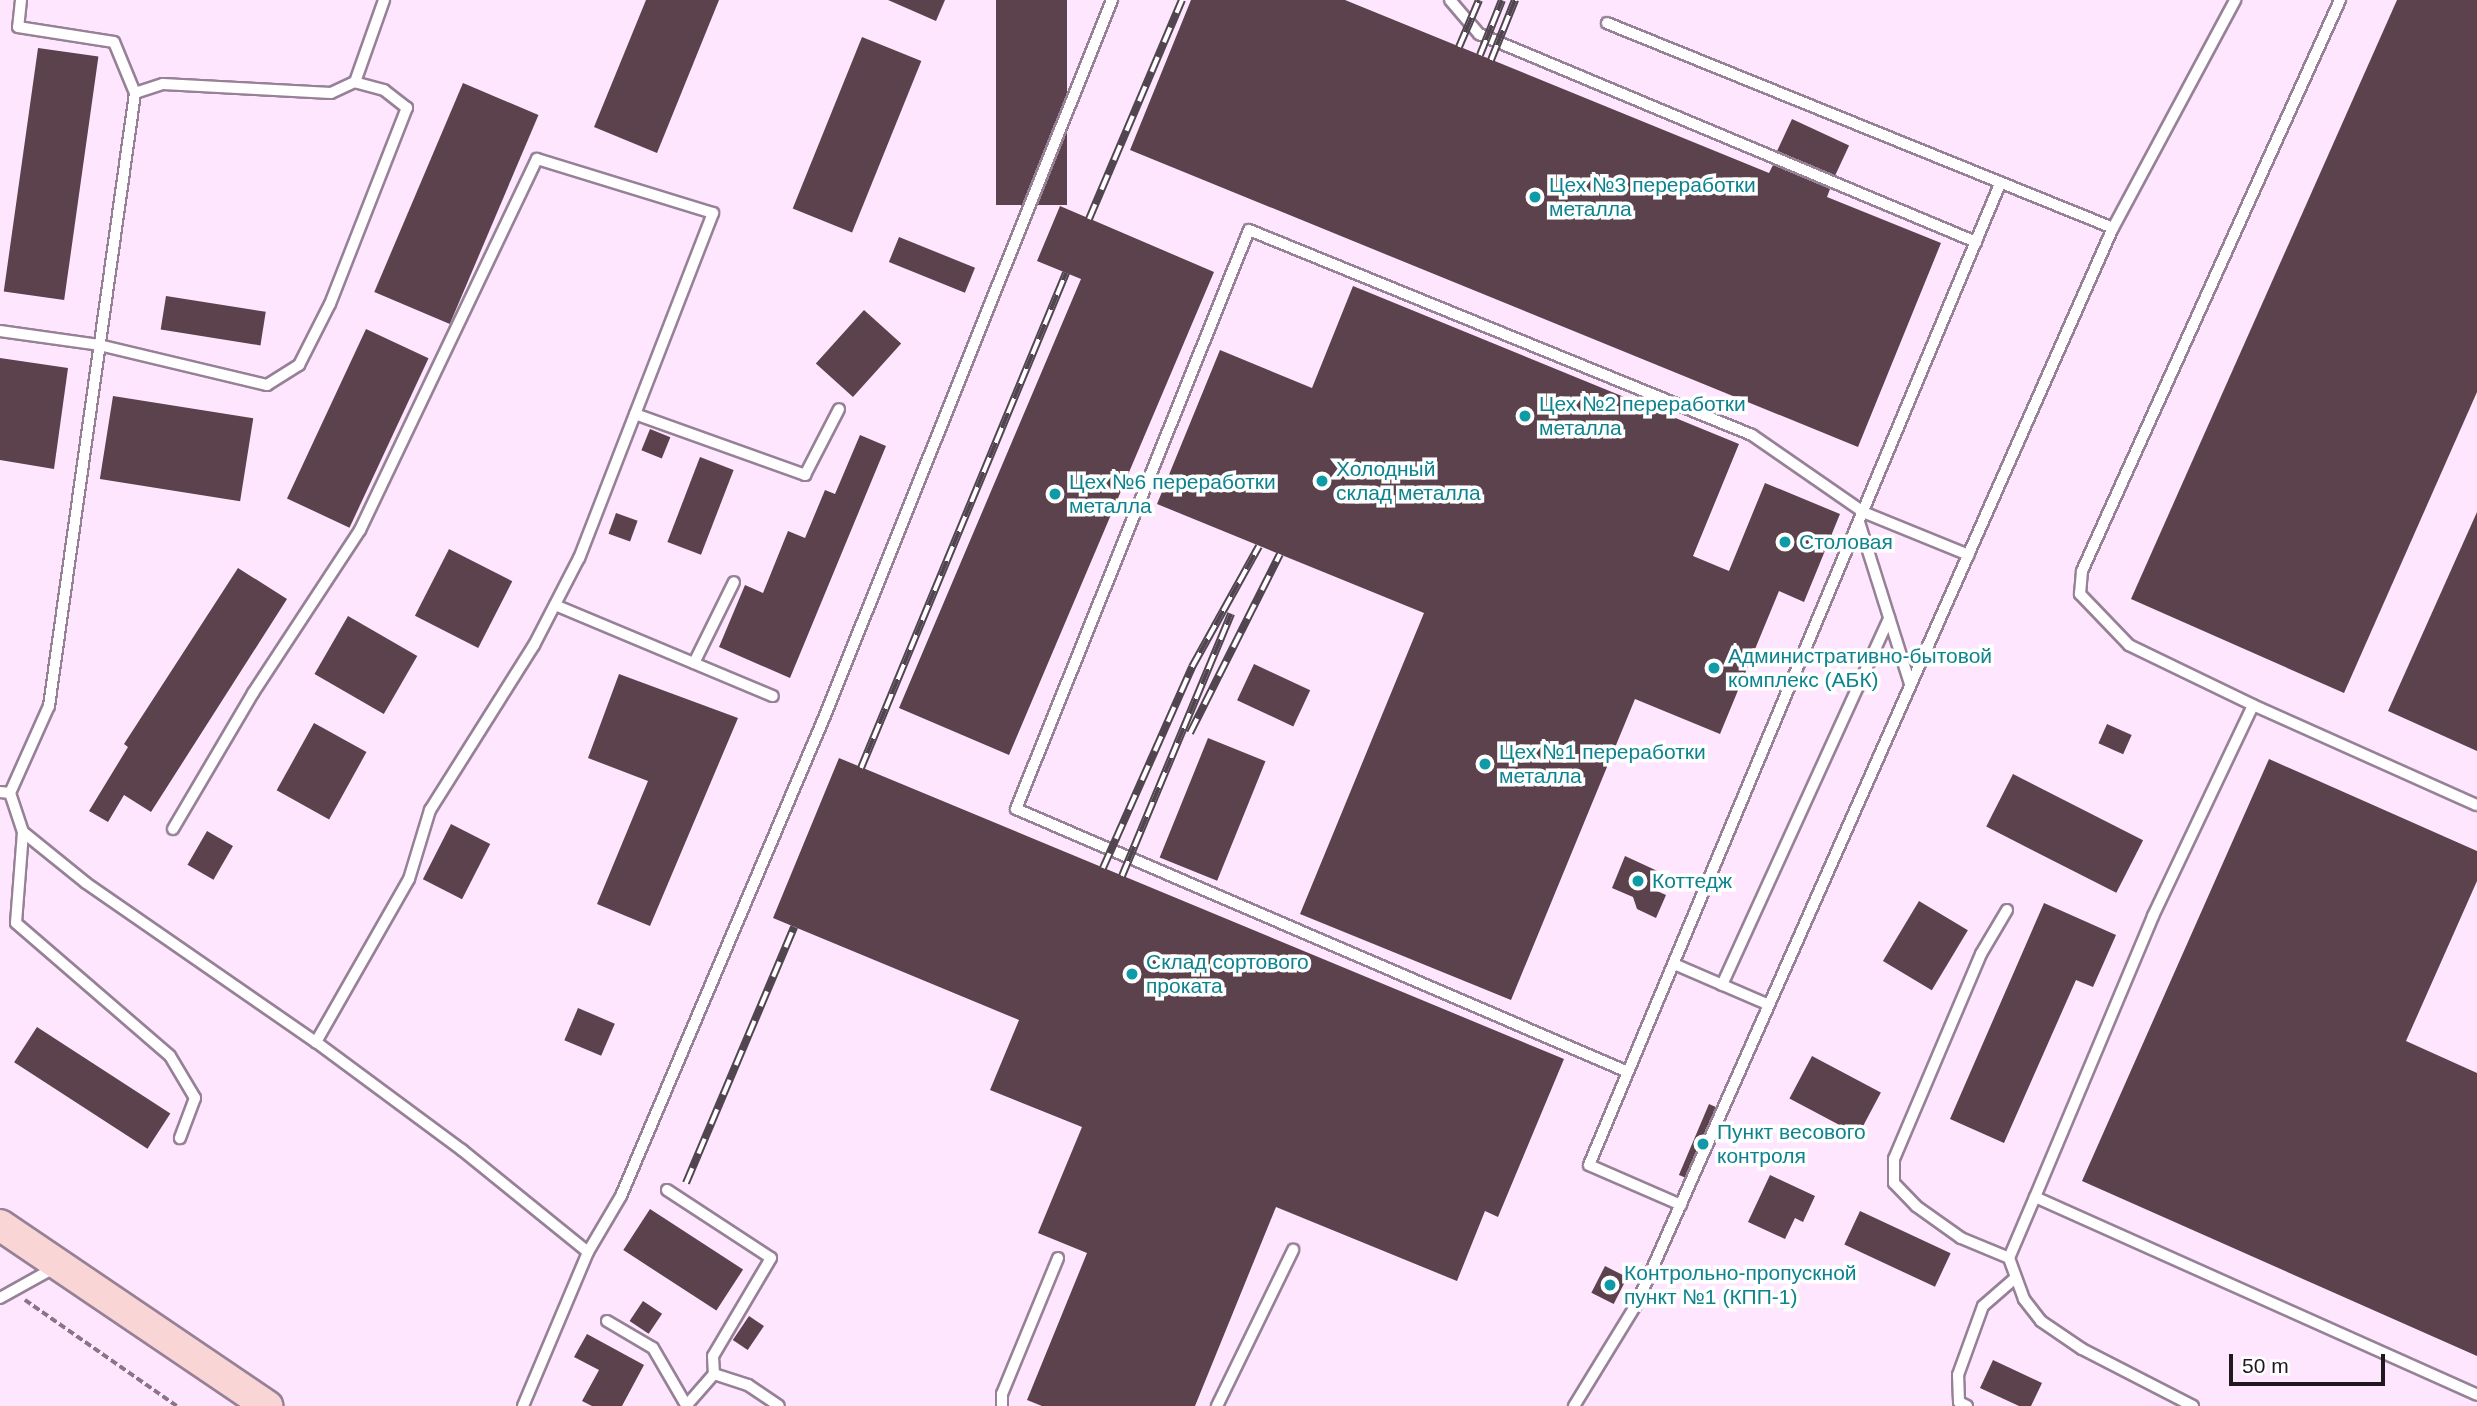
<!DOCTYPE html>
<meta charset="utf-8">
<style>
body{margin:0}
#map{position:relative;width:2477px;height:1406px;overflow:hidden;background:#fee7fe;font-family:Arial,sans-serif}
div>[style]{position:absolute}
.building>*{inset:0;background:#5c424c;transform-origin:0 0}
.path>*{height:3.5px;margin-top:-1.75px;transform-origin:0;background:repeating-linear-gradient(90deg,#877786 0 7px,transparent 0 10.5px)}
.roads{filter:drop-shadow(2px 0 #968196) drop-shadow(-2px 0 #968196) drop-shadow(0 2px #968196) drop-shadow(0 -2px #968196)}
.lane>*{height:10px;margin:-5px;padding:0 5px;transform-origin:5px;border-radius:5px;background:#fff}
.primary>*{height:30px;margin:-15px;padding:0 15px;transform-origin:15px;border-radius:15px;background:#fad5d6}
.rail>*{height:8px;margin-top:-4px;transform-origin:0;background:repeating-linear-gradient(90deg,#fff 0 16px,#514550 0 32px);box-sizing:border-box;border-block:2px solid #514550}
.dots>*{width:19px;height:19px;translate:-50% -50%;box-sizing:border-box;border:4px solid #fff;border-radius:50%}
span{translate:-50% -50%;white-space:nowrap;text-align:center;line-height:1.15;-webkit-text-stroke:7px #fff;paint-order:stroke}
.culture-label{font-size:21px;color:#0d838f}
.left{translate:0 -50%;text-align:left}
.scale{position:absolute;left:2229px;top:1354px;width:156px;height:32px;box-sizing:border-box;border:4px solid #20171f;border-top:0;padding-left:9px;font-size:21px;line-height:24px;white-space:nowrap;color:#20171f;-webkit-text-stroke:5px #fff;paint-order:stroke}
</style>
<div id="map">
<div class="building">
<div style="clip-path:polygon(646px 0,719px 0,657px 153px,594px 127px)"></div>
<div style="clip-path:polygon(888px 0,945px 0,936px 21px)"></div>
<div style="left:996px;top:0;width:71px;height:205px"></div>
<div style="clip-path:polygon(1191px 0,1345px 0,1769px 173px,1773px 165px,1830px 189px,1827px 197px,1941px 243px,1858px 447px,1130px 150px)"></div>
<div style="clip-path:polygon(2397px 0,2477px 0,2477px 392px,2344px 693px,2131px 599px)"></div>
<div style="left:862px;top:37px;width:64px;height:185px;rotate:22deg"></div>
<div style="left:38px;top:48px;width:61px;height:246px;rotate:8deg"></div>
<div style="left:463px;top:83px;width:82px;height:227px;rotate:23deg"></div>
<div style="left:1792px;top:119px;width:63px;height:35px;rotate:25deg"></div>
<div style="clip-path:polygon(1060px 206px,1214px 272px,1009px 755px,899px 708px,1081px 279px,1037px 261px)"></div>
<div style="left:899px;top:237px;width:82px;height:27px;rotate:22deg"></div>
<div style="clip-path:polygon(1353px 286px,1739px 444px,1693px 556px,1729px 571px,1765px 483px,1840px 514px,1804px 602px,1779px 591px,1720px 734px,1635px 699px,1511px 1000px,1300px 914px,1424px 613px,1157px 504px,1220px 350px,1312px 388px)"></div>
<div style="left:166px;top:296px;width:101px;height:34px;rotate:9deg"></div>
<div style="left:864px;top:310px;width:50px;height:72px;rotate:42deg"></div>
<div style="left:366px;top:329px;width:69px;height:187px;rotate:25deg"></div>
<div style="clip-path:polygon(0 358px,68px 368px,54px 469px,0 460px)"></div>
<div style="left:113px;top:396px;width:142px;height:84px;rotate:9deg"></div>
<div style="left:650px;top:429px;width:22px;height:23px;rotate:22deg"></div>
<div style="clip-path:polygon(860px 435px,886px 446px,790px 678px,719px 647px,745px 585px,763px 593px,788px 531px,805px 538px,825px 490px,835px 494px)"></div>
<div style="left:700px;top:457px;width:36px;height:91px;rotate:21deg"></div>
<div style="clip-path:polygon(2477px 512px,2477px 751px,2388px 711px)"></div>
<div style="left:616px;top:513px;width:23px;height:22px;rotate:20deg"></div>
<div style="left:449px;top:549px;width:71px;height:75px;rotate:27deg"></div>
<div style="clip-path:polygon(238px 568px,287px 599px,151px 812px,124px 795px,108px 822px,89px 811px,128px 747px,124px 744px)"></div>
<div style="left:348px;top:616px;width:80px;height:67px;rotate:30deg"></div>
<div style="left:1254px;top:664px;width:62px;height:40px;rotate:25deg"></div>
<div style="clip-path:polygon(619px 674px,738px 718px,650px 926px,597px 904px,648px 781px,588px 758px)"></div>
<div style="left:314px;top:723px;width:60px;height:77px;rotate:29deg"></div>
<div style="left:2107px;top:724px;width:27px;height:21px;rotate:24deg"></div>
<div style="left:1208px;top:738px;width:62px;height:129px;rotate:22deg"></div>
<div style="clip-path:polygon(839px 758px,1564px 1059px,1498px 1217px,1485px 1211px,1457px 1281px,1276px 1207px,1195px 1406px,1042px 1406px,1027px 1400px,1087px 1253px,1038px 1233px,1082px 1127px,990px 1090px,1019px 1020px,773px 918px)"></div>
<div style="clip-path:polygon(2269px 759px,2477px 851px,2477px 881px,2406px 1041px,2477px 1073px,2477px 1356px,2082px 1181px)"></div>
<div style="left:2013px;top:774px;width:146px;height:59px;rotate:27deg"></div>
<div style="left:451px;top:824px;width:44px;height:62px;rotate:27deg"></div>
<div style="left:207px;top:831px;width:30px;height:39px;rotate:30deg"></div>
<div style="clip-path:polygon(1625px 856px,1664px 874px,1657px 891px,1666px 895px,1656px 918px,1637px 909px,1633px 897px,1612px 888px)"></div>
<div style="left:1919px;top:901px;width:57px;height:70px;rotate:31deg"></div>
<div style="clip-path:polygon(2044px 903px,2116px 935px,2093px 987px,2076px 980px,2004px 1143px,1950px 1119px)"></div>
<div style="left:578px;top:1008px;width:40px;height:35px;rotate:23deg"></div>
<div style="left:37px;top:1027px;width:159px;height:42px;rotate:33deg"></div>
<div style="left:1812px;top:1056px;width:78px;height:48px;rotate:28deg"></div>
<div style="left:1709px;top:1104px;width:8px;height:77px;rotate:23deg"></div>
<div style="clip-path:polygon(1770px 1175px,1815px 1196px,1803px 1222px,1795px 1218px,1785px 1239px,1748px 1222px)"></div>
<div style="left:650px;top:1209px;width:111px;height:49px;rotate:33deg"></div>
<div style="left:1860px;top:1211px;width:100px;height:37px;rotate:25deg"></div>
<div style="left:1605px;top:1266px;width:25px;height:30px;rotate:27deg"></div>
<div style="left:643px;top:1301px;width:23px;height:24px;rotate:34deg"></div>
<div style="left:749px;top:1316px;width:18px;height:29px;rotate:34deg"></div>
<div style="clip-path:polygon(587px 1334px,644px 1365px,622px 1406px,592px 1406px,582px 1401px,599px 1370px,574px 1357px)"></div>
<div style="clip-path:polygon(1993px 1360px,2042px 1383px,2031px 1406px,2019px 1406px,1980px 1388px)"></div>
</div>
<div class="path">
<div style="left:25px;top:1300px;width:185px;rotate:34.9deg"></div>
</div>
<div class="roads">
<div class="lane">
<div style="left:21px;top:0;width:27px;rotate:96deg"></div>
<div style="left:18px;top:27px;width:97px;rotate:8.9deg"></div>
<div style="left:114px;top:42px;width:55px;rotate:67.6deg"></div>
<div style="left:1450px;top:0;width:45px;rotate:49.5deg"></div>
<div style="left:1479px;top:34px;width:539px;rotate:22.71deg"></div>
<div style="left:2113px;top:228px;width:259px;rotate:-61.8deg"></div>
<div style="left:0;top:331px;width:100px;rotate:8deg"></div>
<div style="left:99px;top:345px;width:173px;rotate:13.4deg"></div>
<div style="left:267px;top:385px;width:38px;rotate:-32deg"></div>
<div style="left:299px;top:365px;width:68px;rotate:-63.1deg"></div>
<div style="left:330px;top:304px;width:211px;rotate:-68.6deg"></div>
<div style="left:407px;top:108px;width:29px;rotate:-142deg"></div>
<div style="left:384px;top:90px;width:30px;rotate:-165deg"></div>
<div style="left:635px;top:414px;width:181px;rotate:19.7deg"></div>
<div style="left:805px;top:475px;width:74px;rotate:-62.7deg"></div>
<div style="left:1859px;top:522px;width:170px;rotate:72.5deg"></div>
<div style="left:555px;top:605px;width:236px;rotate:22.7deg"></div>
<div style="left:694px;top:663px;width:90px;rotate:-63.7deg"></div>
<div style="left:2253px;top:705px;width:138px;rotate:-154.2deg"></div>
<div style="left:2129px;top:645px;width:71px;rotate:-133.9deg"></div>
<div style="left:2080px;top:594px;width:23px;rotate:-85deg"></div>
<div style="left:2082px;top:571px;width:627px;rotate:-65.68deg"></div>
<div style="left:0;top:792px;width:10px;rotate:6deg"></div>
<div style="left:10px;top:793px;width:95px;rotate:-65.9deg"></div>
<div style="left:49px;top:706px;width:619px;rotate:-82.01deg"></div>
<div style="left:135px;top:93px;width:29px;rotate:-18deg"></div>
<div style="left:163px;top:84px;width:168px;rotate:3.1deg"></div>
<div style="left:331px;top:93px;width:26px;rotate:-25deg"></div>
<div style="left:355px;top:82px;width:87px;rotate:-70.5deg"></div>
<div style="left:10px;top:793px;width:41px;rotate:71.6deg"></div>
<div style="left:23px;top:832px;width:81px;rotate:39deg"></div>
<div style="left:86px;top:883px;width:280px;rotate:34.7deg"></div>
<div style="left:316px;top:1042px;width:182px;rotate:36.5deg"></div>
<div style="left:462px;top:1150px;width:162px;rotate:39deg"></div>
<div style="left:173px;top:829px;width:158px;rotate:-59.5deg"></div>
<div style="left:253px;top:693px;width:195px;rotate:-56.7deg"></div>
<div style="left:360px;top:530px;width:411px;rotate:-64.5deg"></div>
<div style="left:537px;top:159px;width:184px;rotate:17.1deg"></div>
<div style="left:713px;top:213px;width:370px;rotate:111.2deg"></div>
<div style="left:579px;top:558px;width:98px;rotate:117.3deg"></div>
<div style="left:534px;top:645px;width:195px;rotate:122.2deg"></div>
<div style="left:430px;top:810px;width:72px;rotate:106.9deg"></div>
<div style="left:409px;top:879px;width:188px;rotate:119.7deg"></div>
<div style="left:23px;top:832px;width:91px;rotate:94.4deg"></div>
<div style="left:16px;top:923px;width:203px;rotate:40.8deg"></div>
<div style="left:170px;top:1056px;width:49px;rotate:59.2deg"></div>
<div style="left:195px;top:1098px;width:43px;rotate:110.6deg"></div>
<div style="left:2007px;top:910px;width:51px;rotate:120.6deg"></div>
<div style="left:1981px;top:954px;width:223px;rotate:113deg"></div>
<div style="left:1894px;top:1159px;width:24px;rotate:90deg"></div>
<div style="left:1894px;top:1183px;width:32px;rotate:46deg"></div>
<div style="left:1916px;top:1206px;width:55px;rotate:35.4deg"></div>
<div style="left:1961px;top:1238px;width:52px;rotate:22.6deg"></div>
<div style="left:1674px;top:964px;width:103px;rotate:23.3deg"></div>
<div style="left:1722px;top:985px;width:403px;rotate:-65.5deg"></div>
<div style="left:1628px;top:1072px;width:666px;rotate:-156.74deg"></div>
<div style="left:1016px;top:809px;width:624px;rotate:-68.08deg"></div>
<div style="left:1249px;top:230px;width:543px;rotate:22.17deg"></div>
<div style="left:1752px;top:435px;width:135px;rotate:34.7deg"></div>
<div style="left:1863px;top:512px;width:114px;rotate:22.1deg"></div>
<div style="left:667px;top:1190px;width:124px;rotate:33.2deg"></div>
<div style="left:771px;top:1258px;width:114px;rotate:120.6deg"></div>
<div style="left:713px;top:1356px;width:18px;rotate:87deg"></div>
<div style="left:2035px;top:1197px;width:305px;rotate:-67.2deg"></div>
<div style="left:2153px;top:916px;width:233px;rotate:-64.6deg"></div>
<div style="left:2253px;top:705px;width:245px;rotate:24.1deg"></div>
<div style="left:1681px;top:1205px;width:100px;rotate:-156.5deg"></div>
<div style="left:1589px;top:1165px;width:1064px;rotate:-67.27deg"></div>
<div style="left:0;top:1298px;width:62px;rotate:-29.1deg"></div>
<div style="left:607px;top:1321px;width:53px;rotate:30.4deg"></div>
<div style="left:653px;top:1348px;width:66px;rotate:59.9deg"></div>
<div style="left:523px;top:1406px;width:167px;rotate:-67.1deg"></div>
<div style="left:588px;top:1252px;width:65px;rotate:-59.5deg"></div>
<div style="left:621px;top:1196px;width:519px;rotate:-66.99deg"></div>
<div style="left:824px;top:718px;width:774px;rotate:-68.14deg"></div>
<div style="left:686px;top:1406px;width:43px;rotate:-48.8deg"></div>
<div style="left:714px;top:1374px;width:36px;rotate:18deg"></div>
<div style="left:748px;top:1385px;width:37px;rotate:34deg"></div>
<div style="left:1002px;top:1406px;width:12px;rotate:-90deg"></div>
<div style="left:1002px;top:1394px;width:147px;rotate:-67.6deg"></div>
<div style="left:1217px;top:1406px;width:174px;rotate:-64deg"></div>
<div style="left:1574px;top:1406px;width:121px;rotate:-58.5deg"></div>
<div style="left:1637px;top:1303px;width:1176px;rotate:-66.12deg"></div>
<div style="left:2113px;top:228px;width:546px;rotate:-157.95deg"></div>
<div style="left:1967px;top:1406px;width:9px;rotate:-153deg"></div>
<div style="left:1959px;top:1402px;width:27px;rotate:-92deg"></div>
<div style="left:1958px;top:1375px;width:73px;rotate:-70.1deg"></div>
<div style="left:1983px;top:1306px;width:40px;rotate:-41deg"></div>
<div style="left:2193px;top:1406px;width:125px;rotate:-152.8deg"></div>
<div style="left:2082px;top:1349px;width:50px;rotate:-145.7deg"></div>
<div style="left:2041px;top:1321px;width:28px;rotate:-128deg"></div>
<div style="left:2024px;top:1299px;width:44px;rotate:-110.1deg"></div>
<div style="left:2009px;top:1258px;width:66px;rotate:-66.9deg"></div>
<div style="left:2035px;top:1197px;width:484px;rotate:24.1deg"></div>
</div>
<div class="primary">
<div style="left:0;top:1225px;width:323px;rotate:34.1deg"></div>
</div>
</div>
<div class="rail">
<div style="left:1459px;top:47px;width:51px;rotate:-66.9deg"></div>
<div style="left:1480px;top:55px;width:59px;rotate:-68.2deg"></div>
<div style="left:1491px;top:60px;width:65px;rotate:-68.2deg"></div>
<div style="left:1089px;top:219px;width:238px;rotate:-67deg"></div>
<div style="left:1190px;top:733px;width:200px;rotate:-63.3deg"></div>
<div style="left:861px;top:768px;width:536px;rotate:-67.5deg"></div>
<div style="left:1103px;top:868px;width:220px;rotate:-66.1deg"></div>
<div style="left:1192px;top:667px;width:138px;rotate:-61deg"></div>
<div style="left:1122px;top:876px;width:284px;rotate:-67.4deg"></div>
<div style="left:686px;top:1183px;width:278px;rotate:-67.1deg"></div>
</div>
<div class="dots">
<div style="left:1535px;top:197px;background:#0f9aa8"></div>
<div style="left:1525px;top:416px;background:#0f9aa8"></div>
<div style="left:1322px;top:481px;background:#0f9aa8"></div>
<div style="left:1055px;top:494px;background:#0f9aa8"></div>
<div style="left:1785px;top:542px;background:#0f9aa8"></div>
<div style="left:1714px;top:668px;background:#0f9aa8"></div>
<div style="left:1485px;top:764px;background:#0f9aa8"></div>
<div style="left:1638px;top:881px;background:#0f9aa8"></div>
<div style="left:1132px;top:974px;background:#0f9aa8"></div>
<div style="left:1703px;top:1144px;background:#0f9aa8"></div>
<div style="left:1610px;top:1285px;background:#0f9aa8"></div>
</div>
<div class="culture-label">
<span class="left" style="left:1549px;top:197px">Цех №3 переработки<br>металла</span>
<span class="left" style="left:1539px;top:416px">Цех №2 переработки<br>металла</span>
<span class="left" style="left:1336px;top:481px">Холодный<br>склад металла</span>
<span class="left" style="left:1069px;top:494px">Цех №6 переработки<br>металла</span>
<span class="left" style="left:1799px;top:542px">Столовая</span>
<span class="left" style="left:1728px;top:668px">Административно-бытовой<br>комплекс (АБК)</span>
<span class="left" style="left:1499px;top:764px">Цех №1 переработки<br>металла</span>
<span class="left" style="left:1652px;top:881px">Коттедж</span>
<span class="left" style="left:1146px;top:974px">Склад сортового<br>проката</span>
<span class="left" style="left:1717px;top:1144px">Пункт весового<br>контроля</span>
<span class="left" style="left:1624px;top:1285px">Контрольно-пропускной<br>пункт №1 (КПП-1)</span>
</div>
<div class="scale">50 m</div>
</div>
